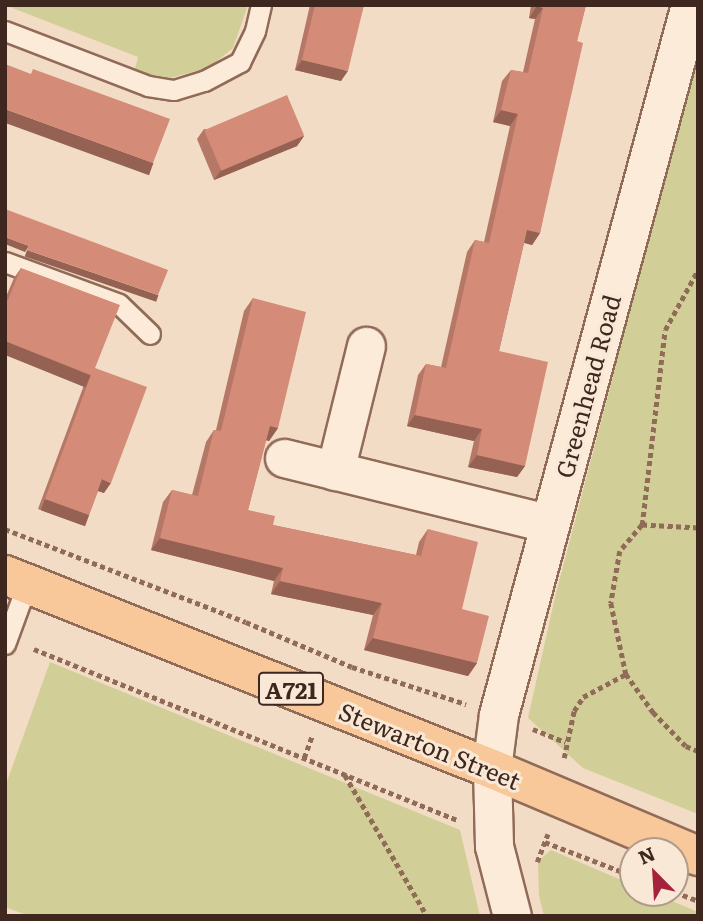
<!DOCTYPE html>
<style>
body{margin:0}
#map{position:relative;width:703px;height:921px;overflow:hidden;background:#f3dcc5;font-family:Literata,serif}
div>[style]{position:absolute}
.green>*{inset:0;background:#d2ce97}
.path>*{height:4.5px;margin-top:-2.25px;transform-origin:0;background:repeating-linear-gradient(90deg,#906b58 0 5px,transparent 0 8.5px)}
.roads{filter:drop-shadow(2px 0 #906b58) drop-shadow(-2px 0 #906b58) drop-shadow(0 2px #906b58) drop-shadow(0 -2px #906b58)}
.lane>*{height:19px;margin:-9.5px;padding:0 9.5px;transform-origin:9.5px;border-radius:9.5px;background:#fcebd9}
.street>*{height:37px;margin:-18.5px;padding:0 18.5px;transform-origin:18.5px;border-radius:18.5px;background:#fcebd9}
.secondary>*{height:38px;margin:-19px;padding:0 19px;transform-origin:19px;border-radius:19px;background:#fcebd9}
.primary>*{height:38px;margin:-19px;padding:0 19px;transform-origin:19px;border-radius:19px;background:#f8c89a}
.wall>*{inset:0;background:#b67866}
.shaded-wall>*{inset:0;background:#946153;transform-origin:0 0}
.building>*{inset:0;background:#d48b77;transform-origin:0 0}
span{translate:-50% -50%;white-space:nowrap;text-align:center;line-height:1.15;-webkit-text-stroke:6px #f9e8d5;paint-order:stroke}
.shield-label span{padding:2px 5px;background:#f9e8d5;border:2px solid;border-radius:5px;-webkit-text-stroke-width:0}
.shield-label{font-size:23px;color:#3e271e;font-weight:700}
.street-label{font-size:24px;color:#3e271e}
.frame{position:absolute;inset:0;border:7px solid #3e271e;pointer-events:none}
.north{position:absolute;left:619px;top:837px;width:70px;height:70px;box-sizing:border-box;background:#f9e8d5;border:2px solid #ae9b8c;border-radius:50%;rotate:336deg;font-size:19px;font-weight:700;line-height:28px;text-align:center;color:#3e271e}
.north::after{content:'';display:block;margin:auto;width:24px;height:32px;background:#a5223d;clip-path:polygon(50% 0,100% 100%,50% 72%,0 100%)}
</style>
<div id="map">
<div class="green">
<div style="clip-path:polygon(5px 5px,248px 5px,233px 48px,208px 68px,170px 78px,145px 74px,135px 69px,138px 57px)"></div>
<div style="clip-path:polygon(698px 52px,698px 814px,583px 768px,528px 718px,555px 597px)"></div>
<div style="clip-path:polygon(50px 662px,460px 830px,480px 916px,29px 916px,5px 907px,5px 787px)"></div>
<div style="clip-path:polygon(551px 850px,633px 885px,633px 893px,653px 893px,698px 912px,698px 916px,544px 916px,539px 896px,538px 861px)"></div>
</div>
<div class="path">
<div style="left:642px;top:525px;width:196px;rotate:-83.3deg"></div>
<div style="left:665px;top:330px;width:68px;rotate:-61.2deg"></div>
<div style="left:698px;top:528px;width:56px;rotate:-176.9deg"></div>
<div style="left:642px;top:525px;width:34px;rotate:130deg"></div>
<div style="left:620px;top:551px;width:53px;rotate:99.8deg"></div>
<div style="left:611px;top:603px;width:73px;rotate:78.1deg"></div>
<div style="left:626px;top:674px;width:47px;rotate:54.6deg"></div>
<div style="left:653px;top:712px;width:47px;rotate:45.9deg"></div>
<div style="left:686px;top:746px;width:13px;rotate:23deg"></div>
<div style="left:5px;top:529px;width:258px;rotate:21.1deg"></div>
<div style="left:246px;top:622px;width:115px;rotate:23deg"></div>
<div style="left:352px;top:667px;width:120px;rotate:18deg"></div>
<div style="left:34px;top:649px;width:456px;rotate:22deg"></div>
<div style="left:533px;top:729px;width:35px;rotate:22deg"></div>
<div style="left:304px;top:758px;width:23px;rotate:-70deg"></div>
<div style="left:564px;top:758px;width:48px;rotate:-78deg"></div>
<div style="left:574px;top:711px;width:17px;rotate:-57deg"></div>
<div style="left:583px;top:697px;width:49px;rotate:-28.1deg"></div>
<div style="left:345px;top:775px;width:163px;rotate:59.8deg"></div>
<div style="left:545px;top:842px;width:94px;rotate:21.1deg"></div>
<div style="left:537px;top:862px;width:30px;rotate:-69deg"></div>
<div style="left:675px;top:892px;width:25px;rotate:21deg"></div>
</div>
<div class="roads">
<div class="lane">
<div style="left:5px;top:31px;width:153px;rotate:21deg"></div>
<div style="left:148px;top:86px;width:26px;rotate:9deg"></div>
<div style="left:174px;top:90px;width:31px;rotate:-17deg"></div>
<div style="left:204px;top:81px;width:41px;rotate:-27.8deg"></div>
<div style="left:240px;top:62px;width:34px;rotate:-64deg"></div>
<div style="left:255px;top:31px;width:27px;rotate:-77deg"></div>
<div style="left:5px;top:262px;width:121px;rotate:20.2deg"></div>
<div style="left:119px;top:304px;width:43px;rotate:44.1deg"></div>
<div style="left:5px;top:644px;width:64px;rotate:-69.9deg"></div>
</div>
<div class="street">
<div style="left:284px;top:458px;width:274px;rotate:13.9deg"></div>
<div style="left:335px;top:471px;width:129px;rotate:-76.1deg"></div>
<div style="left:492px;top:769px;width:77px;rotate:88.5deg"></div>
<div style="left:494px;top:846px;width:72px;rotate:75.6deg"></div>
</div>
<div class="secondary">
<div style="left:492px;top:769px;width:54px;rotate:-82.6deg"></div>
<div style="left:499px;top:715px;width:736px;rotate:-74.87deg"></div>
</div>
<div class="primary">
<div style="left:5px;top:575px;width:524px;rotate:21.72deg"></div>
<div style="left:492px;top:769px;width:224px;rotate:22.9deg"></div>
</div>
</div>
<div class="wall">
<div style="clip-path:polygon(310px 5px,364px 5px,341px 81px,295px 70px)"></div>
<div style="clip-path:polygon(531px 5px,586px 5px,577px 41px,540px 233px,532px 245px,524px 243px,499px 351px,525px 466px,517px 477px,468px 467px,474px 441px,407px 426px,418px 375px,426px 364px,441px 367px,467px 252px,475px 240px,484px 242px,510px 126px,493px 122px,502px 81px,511px 70px,523px 72px,535px 19px,529px 18px)"></div>
<div style="clip-path:polygon(204px 129px,304px 136px,297px 146px,214px 180px,197px 139px)"></div>
<div style="clip-path:polygon(21px 268px,95px 368px,104px 493px,98px 491px,89px 515px,82px 525px,38px 509px,84px 385px,5px 354px,5px 299px,14px 278px)"></div>
<div style="clip-path:polygon(253px 298px,278px 428px,269px 441px,266px 440px,248px 510px,273px 525px,416px 555px,419px 542px,428px 529px,462px 609px,477px 663px,468px 676px,364px 650px,373px 615px,271px 594px,274px 581px,151px 550px,163px 502px,172px 490px,192px 495px,206px 442px,214px 430px,216px 430px,244px 311px)"></div>
</div>
<div class="shaded-wall">
<div style="clip-path:polygon(537px 6px,543px 8px,535px 19px,529px 18px)"></div>
<div style="clip-path:polygon(302px 60px,348px 71px,341px 81px,295px 70px)"></div>
<div style="left:5px;top:109px;width:158px;height:13px;rotate:20deg"></div>
<div style="clip-path:polygon(501px 110px,518px 114px,510px 126px,493px 122px)"></div>
<div style="clip-path:polygon(304px 136px,297px 146px,214px 180px,221px 170px)"></div>
<div style="clip-path:polygon(527px 230px,540px 233px,532px 245px,518px 241px)"></div>
<div style="clip-path:polygon(5px 237px,29px 246px,25px 252px,5px 244px)"></div>
<div style="left:27px;top:250px;width:139px;height:7px;rotate:19deg"></div>
<div style="left:5px;top:341px;width:92px;height:13px;rotate:22deg"></div>
<div style="clip-path:polygon(415px 415px,482px 429px,474px 441px,407px 426px)"></div>
<div style="clip-path:polygon(270px 426px,278px 428px,269px 441px,261px 439px)"></div>
<div style="clip-path:polygon(477px 455px,525px 466px,517px 477px,468px 467px)"></div>
<div style="clip-path:polygon(102px 479px,111px 483px,104px 493px,95px 490px)"></div>
<div style="left:45px;top:499px;width:47px;height:12px;rotate:20deg"></div>
<div style="clip-path:polygon(160px 538px,283px 568px,274px 581px,151px 550px)"></div>
<div style="clip-path:polygon(280px 581px,382px 603px,373px 615px,271px 594px)"></div>
<div style="clip-path:polygon(373px 638px,477px 663px,468px 676px,364px 650px)"></div>
</div>
<div class="building">
<div style="clip-path:polygon(315px 5px,364px 5px,348px 71px,302px 60px)"></div>
<div style="clip-path:polygon(537px 5px,586px 5px,577px 41px,583px 43px,540px 233px,527px 230px,499px 351px,548px 362px,525px 466px,477px 455px,482px 429px,415px 415px,426px 364px,446px 368px,475px 240px,489px 243px,518px 114px,501px 110px,511px 70px,528px 73px,543px 8px,537px 6px)"></div>
<div style="clip-path:polygon(5px 64px,31px 74px,33px 69px,170px 119px,153px 163px,5px 109px)"></div>
<div style="left:287px;top:95px;width:44px;height:90px;rotate:67deg"></div>
<div style="clip-path:polygon(5px 209px,168px 270px,158px 295px,27px 250px,29px 246px,5px 237px)"></div>
<div style="clip-path:polygon(21px 268px,120px 305px,95px 368px,147px 387px,111px 483px,102px 479px,89px 515px,45px 499px,91px 375px,5px 341px,5px 299px,8px 300px)"></div>
<div style="clip-path:polygon(253px 298px,306px 312px,278px 428px,270px 426px,248px 510px,275px 516px,273px 525px,421px 556px,428px 529px,478px 542px,462px 609px,489px 616px,477px 663px,373px 638px,382px 603px,280px 581px,283px 568px,160px 538px,172px 490px,198px 496px,214px 430px,221px 431px)"></div>
</div>
<div class="shield-label">
<span style="left:291px;top:689px">A721</span>
</div>
<div class="street-label">
<span style="left:587px;top:386px;rotate:-75deg">Greenhead Road</span>
<span style="left:430px;top:745px;rotate:22deg">Stewarton Street</span>
</div>
<div class="frame"></div>
<div class="north">N</div>
</div>
